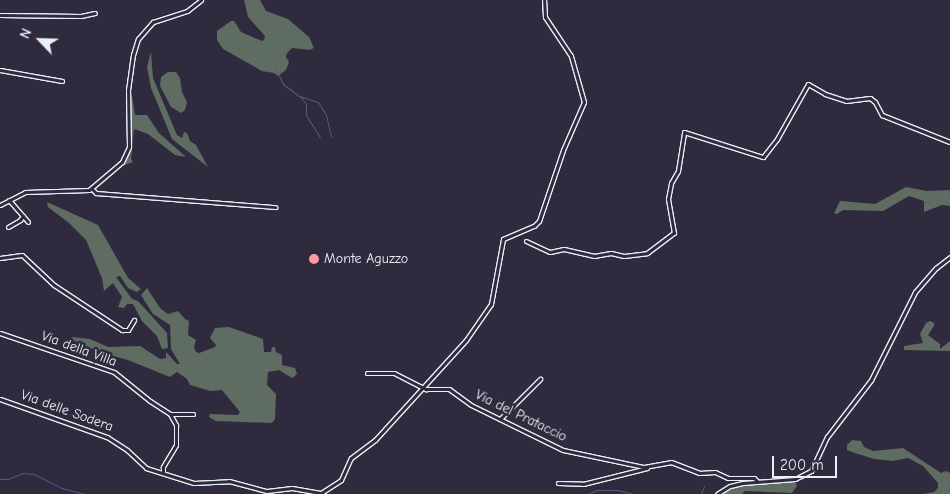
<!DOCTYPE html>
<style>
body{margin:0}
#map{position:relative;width:950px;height:494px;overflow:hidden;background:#2f2a3d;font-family:"Comic Neue",sans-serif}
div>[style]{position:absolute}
.green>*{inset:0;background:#5f6c62}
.stream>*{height:1px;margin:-0.5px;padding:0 0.5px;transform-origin:0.5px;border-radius:0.5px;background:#515e7a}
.roads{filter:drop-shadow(1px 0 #e8f1f8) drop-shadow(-1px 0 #e8f1f8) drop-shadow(0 1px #e8f1f8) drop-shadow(0 -1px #e8f1f8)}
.minor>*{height:3px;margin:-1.5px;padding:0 1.5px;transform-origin:1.5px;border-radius:1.5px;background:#2f2a3d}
.dots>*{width:14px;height:14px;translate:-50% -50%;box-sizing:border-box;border:2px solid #2f2a3d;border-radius:50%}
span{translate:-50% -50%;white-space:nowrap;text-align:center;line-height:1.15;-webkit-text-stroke:5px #2f2a3d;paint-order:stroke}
.poi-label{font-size:14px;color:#e8f1f8}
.left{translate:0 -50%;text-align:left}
.street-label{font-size:14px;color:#e8f1f8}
.north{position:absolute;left:15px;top:15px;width:50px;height:50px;-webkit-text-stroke:4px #2f2a3d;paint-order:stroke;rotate:294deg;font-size:14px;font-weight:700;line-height:20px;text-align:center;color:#e8f1f8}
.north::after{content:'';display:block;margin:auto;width:18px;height:22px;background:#e8f1f8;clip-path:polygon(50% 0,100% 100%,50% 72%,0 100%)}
.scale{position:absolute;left:772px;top:456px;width:65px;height:22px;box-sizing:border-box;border:2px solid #e8f1f8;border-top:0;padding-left:6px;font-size:15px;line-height:18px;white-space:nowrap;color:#e8f1f8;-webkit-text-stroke:4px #2f2a3d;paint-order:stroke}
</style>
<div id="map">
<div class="green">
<div style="clip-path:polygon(244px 0,260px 0,266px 11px,288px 19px,309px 37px,314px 48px,309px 50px,292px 48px,287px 53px,286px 57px,289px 62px,286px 70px,278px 76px,274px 73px,262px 71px,223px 49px,217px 40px,217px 31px,231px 21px,234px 21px,241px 32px,262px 41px,264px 40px,265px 36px,248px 17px)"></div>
<div style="clip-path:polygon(151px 52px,153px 78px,177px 135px,182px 138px,184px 132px,187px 133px,190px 141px,196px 145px,208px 167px,172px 139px,151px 88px,147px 67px)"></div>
<div style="clip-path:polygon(133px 66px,131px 90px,135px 115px,147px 115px,159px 133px,186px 157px,175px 155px,148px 134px,134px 129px,131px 159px,133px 162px,119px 167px,125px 159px,129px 147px,129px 91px)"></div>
<div style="clip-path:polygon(168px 72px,176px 72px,180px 78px,182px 92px,187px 102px,185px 110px,181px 113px,171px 107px,160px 86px,161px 77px)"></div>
<div style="clip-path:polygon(906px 187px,927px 191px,950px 190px,950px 206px,942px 205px,924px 212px,924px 201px,909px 196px,883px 211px,843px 210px,837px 214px,834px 213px,840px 201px,875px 204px)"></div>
<div style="clip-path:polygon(47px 202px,98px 225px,128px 278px,141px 289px,137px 292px,128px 288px,120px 276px,116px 277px,132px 299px,138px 301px,167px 333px,168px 348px,162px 349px,157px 336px,142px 321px,133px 304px,127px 304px,124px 308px,118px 307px,122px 297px,113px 283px,104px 291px,102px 278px,86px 240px,69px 223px,48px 207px)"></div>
<div style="clip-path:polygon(147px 288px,160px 308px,168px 314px,178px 311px,185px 319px,189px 321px,188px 335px,196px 340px,194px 347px,196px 352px,199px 353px,215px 347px,216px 345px,210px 338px,215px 328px,229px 327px,263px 339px,264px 352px,271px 352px,272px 347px,275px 347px,276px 352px,282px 355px,282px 365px,295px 368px,297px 374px,292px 378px,279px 370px,268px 372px,267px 385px,276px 394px,275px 419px,272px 423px,216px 421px,209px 417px,210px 414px,238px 415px,240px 412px,222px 390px,210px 391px,190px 385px,187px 379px,177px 372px,170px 377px,128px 360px,99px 352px,73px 340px,72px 337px,90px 339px,108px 347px,140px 346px,160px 359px,166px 358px,166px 352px,177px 364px,180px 364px,171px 349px,170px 325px,153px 314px,141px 295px)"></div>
<div style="clip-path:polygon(930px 321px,934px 323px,934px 326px,928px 335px,940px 344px,940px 349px,950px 341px,950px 351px,904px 350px,904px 346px,923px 343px,920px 334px,926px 323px)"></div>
<div style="clip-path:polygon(852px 440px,861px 441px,864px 447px,873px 451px,903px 448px,941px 473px,946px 471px,950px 473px,950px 494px,923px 494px,934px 492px,938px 488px,938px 483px,923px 466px,908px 458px,892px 461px,874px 459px,855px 453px,847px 450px,847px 445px)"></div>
<div style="clip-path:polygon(795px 481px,797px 486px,792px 493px,745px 491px,742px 494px,721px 494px,744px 484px)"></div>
</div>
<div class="stream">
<div style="left:275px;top:68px;width:18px;rotate:63deg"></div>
<div style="left:283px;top:84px;width:9px;rotate:36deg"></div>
<div style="left:290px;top:89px;width:11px;rotate:38deg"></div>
<div style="left:299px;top:96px;width:20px;rotate:18deg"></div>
<div style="left:318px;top:102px;width:15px;rotate:58deg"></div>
<div style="left:326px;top:115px;width:22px;rotate:77deg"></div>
<div style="left:300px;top:96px;width:10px;rotate:53deg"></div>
<div style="left:306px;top:104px;width:11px;rotate:90deg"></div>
<div style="left:306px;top:115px;width:26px;rotate:58deg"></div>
<div style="left:0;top:479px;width:8px"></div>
<div style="left:8px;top:479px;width:16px;rotate:-22deg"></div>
<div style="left:23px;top:473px;width:11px;rotate:5deg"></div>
<div style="left:34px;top:474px;width:31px;rotate:27deg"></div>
<div style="left:62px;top:488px;width:23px;rotate:15deg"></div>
<div style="left:588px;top:494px;width:10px;rotate:-24deg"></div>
<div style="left:597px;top:490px;width:21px"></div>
<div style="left:618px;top:490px;width:16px;rotate:15deg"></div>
<div style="left:701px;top:494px;width:9px;rotate:-69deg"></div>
</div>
<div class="roads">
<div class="minor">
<div style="left:0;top:15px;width:81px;rotate:0.7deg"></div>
<div style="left:81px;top:16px;width:14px;rotate:-12deg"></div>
<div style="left:0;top:70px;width:63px;rotate:10.1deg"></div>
<div style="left:92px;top:189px;width:6px;rotate:45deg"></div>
<div style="left:96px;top:193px;width:180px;rotate:4.5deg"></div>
<div style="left:9px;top:200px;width:29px;rotate:49deg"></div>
<div style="left:0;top:205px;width:28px;rotate:-27deg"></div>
<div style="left:25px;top:192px;width:64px;rotate:-1.8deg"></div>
<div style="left:89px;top:190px;width:43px;rotate:-40.3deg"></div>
<div style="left:122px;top:162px;width:17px;rotate:-65deg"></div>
<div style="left:129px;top:147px;width:57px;rotate:-91deg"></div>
<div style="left:128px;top:90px;width:35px;rotate:-82deg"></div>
<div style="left:133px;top:55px;width:17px;rotate:-73deg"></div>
<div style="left:138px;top:39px;width:23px;rotate:-49deg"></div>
<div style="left:153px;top:22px;width:36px;rotate:-18deg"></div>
<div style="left:187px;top:11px;width:18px;rotate:-38deg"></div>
<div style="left:8px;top:227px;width:14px;rotate:-30deg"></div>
<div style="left:20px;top:220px;width:5px;rotate:-53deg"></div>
<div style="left:526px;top:241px;width:26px;rotate:25deg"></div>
<div style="left:550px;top:252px;width:14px;rotate:-12deg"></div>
<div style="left:564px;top:249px;width:31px;rotate:13deg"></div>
<div style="left:594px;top:256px;width:17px;rotate:-10deg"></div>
<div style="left:611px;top:253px;width:13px;rotate:13deg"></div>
<div style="left:624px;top:256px;width:23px;rotate:-7deg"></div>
<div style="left:647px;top:253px;width:34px;rotate:-37deg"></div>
<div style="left:674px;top:233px;width:35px;rotate:-100deg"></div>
<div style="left:668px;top:199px;width:16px;rotate:-79deg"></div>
<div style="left:671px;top:183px;width:14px;rotate:-60deg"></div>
<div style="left:678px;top:171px;width:39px;rotate:-81deg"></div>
<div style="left:684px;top:132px;width:83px;rotate:17.6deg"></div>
<div style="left:763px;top:157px;width:23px;rotate:-52deg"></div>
<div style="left:777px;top:139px;width:63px;rotate:-60.6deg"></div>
<div style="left:808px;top:84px;width:20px;rotate:30deg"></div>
<div style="left:825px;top:94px;width:22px;rotate:18deg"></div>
<div style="left:846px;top:101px;width:24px;rotate:-7deg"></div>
<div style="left:870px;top:98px;width:6px;rotate:39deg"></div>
<div style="left:875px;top:102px;width:15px;rotate:62deg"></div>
<div style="left:882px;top:115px;width:73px;rotate:21.7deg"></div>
<div style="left:0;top:258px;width:22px;rotate:-8deg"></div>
<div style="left:22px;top:255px;width:44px;rotate:43.2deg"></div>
<div style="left:54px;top:285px;width:82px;rotate:33.5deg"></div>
<div style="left:122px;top:330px;width:6px"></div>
<div style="left:128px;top:330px;width:12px;rotate:-59deg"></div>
<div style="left:0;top:333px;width:120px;rotate:18.9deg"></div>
<div style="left:114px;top:372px;width:46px;rotate:38.9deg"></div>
<div style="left:150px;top:401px;width:24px;rotate:33deg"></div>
<div style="left:170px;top:414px;width:13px;rotate:61deg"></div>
<div style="left:176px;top:425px;width:20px;rotate:90deg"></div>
<div style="left:176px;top:445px;width:26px;rotate:121deg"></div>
<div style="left:163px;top:467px;width:6px;rotate:90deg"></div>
<div style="left:367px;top:373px;width:27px"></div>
<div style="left:394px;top:373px;width:36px;rotate:27deg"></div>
<div style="left:426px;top:389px;width:23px"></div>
<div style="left:449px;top:389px;width:27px;rotate:36deg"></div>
<div style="left:471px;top:405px;width:102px;rotate:26.1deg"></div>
<div style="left:563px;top:450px;width:83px;rotate:11.9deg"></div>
<div style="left:644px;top:467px;width:27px;rotate:-10deg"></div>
<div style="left:671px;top:462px;width:30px;rotate:21deg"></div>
<div style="left:699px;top:473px;width:16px;rotate:-4deg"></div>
<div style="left:715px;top:472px;width:14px;rotate:25deg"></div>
<div style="left:728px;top:478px;width:26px"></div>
<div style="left:754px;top:478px;width:4px;rotate:45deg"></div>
<div style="left:0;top:399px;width:114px;rotate:19.6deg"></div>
<div style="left:107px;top:437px;width:24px;rotate:33deg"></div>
<div style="left:127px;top:450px;width:26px;rotate:43deg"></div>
<div style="left:146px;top:468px;width:50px;rotate:17.4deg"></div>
<div style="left:194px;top:483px;width:35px;rotate:-3deg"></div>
<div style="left:229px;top:481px;width:39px;rotate:15deg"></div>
<div style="left:267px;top:491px;width:25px;rotate:-7deg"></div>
<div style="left:292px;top:488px;width:29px;rotate:10deg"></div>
<div style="left:171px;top:414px;width:22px"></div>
<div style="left:500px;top:419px;width:57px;rotate:-45deg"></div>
<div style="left:558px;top:483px;width:25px;rotate:2deg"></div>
<div style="left:583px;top:484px;width:66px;rotate:-14deg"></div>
<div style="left:321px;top:493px;width:24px;rotate:-33deg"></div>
<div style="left:341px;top:480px;width:24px;rotate:-66deg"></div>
<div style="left:351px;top:458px;width:30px;rotate:-37deg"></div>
<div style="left:375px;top:440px;width:135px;rotate:-47.7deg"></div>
<div style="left:466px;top:340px;width:44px;rotate:-55.2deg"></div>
<div style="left:491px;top:304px;width:66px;rotate:-79.5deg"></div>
<div style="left:503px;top:239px;width:34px;rotate:-23deg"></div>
<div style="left:534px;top:226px;width:7px;rotate:-45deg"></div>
<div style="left:539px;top:221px;width:75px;rotate:-71.3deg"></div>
<div style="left:563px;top:150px;width:52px;rotate:-66.4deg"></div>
<div style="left:584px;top:102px;width:48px;rotate:-105.8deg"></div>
<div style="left:571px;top:56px;width:47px;rotate:-123.7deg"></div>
<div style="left:545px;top:17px;width:17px;rotate:-93deg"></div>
<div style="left:717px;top:494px;width:15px;rotate:-32deg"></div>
<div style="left:730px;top:486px;width:13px;rotate:-13deg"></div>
<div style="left:743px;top:483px;width:52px;rotate:-4.4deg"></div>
<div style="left:795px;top:479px;width:18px;rotate:-27deg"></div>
<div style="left:811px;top:471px;width:38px;rotate:-65deg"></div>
<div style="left:827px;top:437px;width:72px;rotate:-52.3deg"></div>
<div style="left:871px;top:380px;width:98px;rotate:-63.4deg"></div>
<div style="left:915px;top:292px;width:32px;rotate:-49deg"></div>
<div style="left:936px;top:268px;width:18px;rotate:-38deg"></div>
</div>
</div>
<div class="dots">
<div style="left:314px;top:259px;background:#ff9aa2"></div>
</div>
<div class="poi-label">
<span class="left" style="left:324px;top:259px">Monte Aguzzo</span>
</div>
<div class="street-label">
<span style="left:79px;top:349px;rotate:20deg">Via della Villa</span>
<span style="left:67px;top:411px;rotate:20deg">Via delle Sodera</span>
<span style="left:521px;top:416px;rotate:26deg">Via del Prataccio</span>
</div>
<div class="north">N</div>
<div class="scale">200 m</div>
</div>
